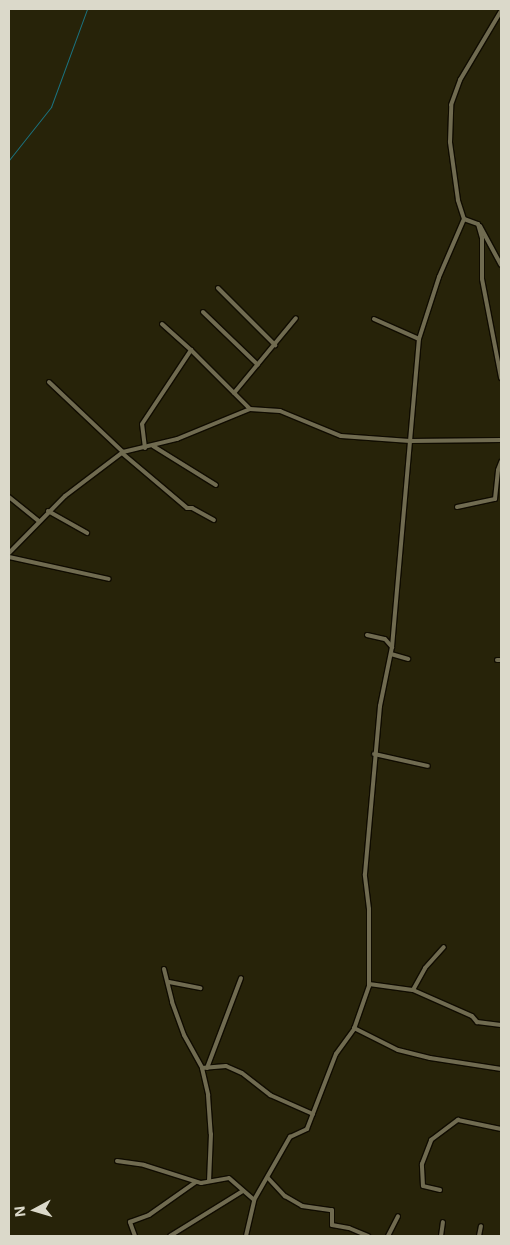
<!DOCTYPE html>
<style>
body{margin:0}
#map{position:relative;width:510px;height:1245px;overflow:hidden;background:#272309;font-family:Inter,sans-serif}
div>[style]{position:absolute}
.stream>*{height:1px;margin:-0.5px;padding:0 0.5px;transform-origin:0.5px;border-radius:0.5px;background:#1b727f}
.roads{filter:drop-shadow(1px 0 #100c00) drop-shadow(-1px 0 #100c00) drop-shadow(0 1px #100c00) drop-shadow(0 -1px #100c00)}
.minor>*{height:4px;margin:-2px;padding:0 2px;transform-origin:2px;border-radius:2px;background:#706b50}
span{translate:-50% -50%;white-space:nowrap;text-align:center;line-height:1.15;-webkit-text-stroke:4px #272309;paint-order:stroke}
.frame{position:absolute;inset:0;border:10px solid #dbd9ca;pointer-events:none}
.north{position:absolute;left:10px;top:1185px;width:50px;height:50px;-webkit-text-stroke:4px #272309;paint-order:stroke;rotate:264deg;font-size:14px;font-weight:700;line-height:20px;text-align:center;color:#dbd9ca}
.north::after{content:'';display:block;margin:auto;width:18px;height:22px;background:#dbd9ca;clip-path:polygon(50% 0,100% 100%,50% 72%,0 100%)}
</style>
<div id="map">
<div class="stream">
<div style="left:9px;top:160px;width:68px;rotate:-51.6deg"></div>
<div style="left:51px;top:107px;width:104px;rotate:-69.8deg"></div>
</div>
<div class="roads">
<div class="minor">
<div style="left:464px;top:219px;width:15px;rotate:20deg"></div>
<div style="left:478px;top:224px;width:15px;rotate:74deg"></div>
<div style="left:482px;top:238px;width:41px;rotate:90deg"></div>
<div style="left:482px;top:279px;width:101px;rotate:79.1deg"></div>
<div style="left:480px;top:226px;width:44px;rotate:61.7deg"></div>
<div style="left:218px;top:288px;width:81px;rotate:45deg"></div>
<div style="left:203px;top:312px;width:76px;rotate:43.9deg"></div>
<div style="left:374px;top:319px;width:49px;rotate:24deg"></div>
<div style="left:162px;top:324px;width:39px;rotate:42deg"></div>
<div style="left:191px;top:350px;width:83px;rotate:45deg"></div>
<div style="left:49px;top:382px;width:102px;rotate:43.4deg"></div>
<div style="left:234px;top:393px;width:97px;rotate:-50.4deg"></div>
<div style="left:153px;top:446px;width:74px;rotate:31.8deg"></div>
<div style="left:145px;top:448px;width:24px;rotate:-97deg"></div>
<div style="left:142px;top:424px;width:89px;rotate:-56.5deg"></div>
<div style="left:122px;top:453px;width:85px;rotate:40.2deg"></div>
<div style="left:187px;top:508px;width:5px"></div>
<div style="left:192px;top:508px;width:25px;rotate:29deg"></div>
<div style="left:9px;top:497px;width:38px;rotate:39deg"></div>
<div style="left:457px;top:507px;width:39px;rotate:-12deg"></div>
<div style="left:495px;top:499px;width:29px;rotate:-84deg"></div>
<div style="left:498px;top:470px;width:9px;rotate:-69deg"></div>
<div style="left:48px;top:511px;width:45px;rotate:29.4deg"></div>
<div style="left:9px;top:553px;width:80px;rotate:-45.5deg"></div>
<div style="left:65px;top:496px;width:73px;rotate:-37.2deg"></div>
<div style="left:123px;top:452px;width:56px;rotate:-13.5deg"></div>
<div style="left:177px;top:439px;width:79px;rotate:-22.3deg"></div>
<div style="left:250px;top:409px;width:30px;rotate:4deg"></div>
<div style="left:280px;top:411px;width:66px;rotate:22.3deg"></div>
<div style="left:341px;top:436px;width:69px;rotate:4.1deg"></div>
<div style="left:410px;top:441px;width:91px;rotate:-0.6deg"></div>
<div style="left:9px;top:557px;width:102px;rotate:12.4deg"></div>
<div style="left:367px;top:635px;width:18px;rotate:13deg"></div>
<div style="left:385px;top:639px;width:11px;rotate:49deg"></div>
<div style="left:391px;top:654px;width:18px;rotate:16deg"></div>
<div style="left:497px;top:660px;width:4px"></div>
<div style="left:374px;top:754px;width:55px;rotate:12.5deg"></div>
<div style="left:164px;top:969px;width:34px;rotate:76deg"></div>
<div style="left:172px;top:1002px;width:35px;rotate:70deg"></div>
<div style="left:184px;top:1035px;width:38px;rotate:61deg"></div>
<div style="left:202px;top:1068px;width:28px;rotate:77deg"></div>
<div style="left:208px;top:1095px;width:39px;rotate:86deg"></div>
<div style="left:211px;top:1134px;width:47px;rotate:92.4deg"></div>
<div style="left:169px;top:982px;width:32px;rotate:11deg"></div>
<div style="left:369px;top:984px;width:44px;rotate:7.8deg"></div>
<div style="left:413px;top:990px;width:64px;rotate:23.8deg"></div>
<div style="left:472px;top:1016px;width:8px;rotate:50deg"></div>
<div style="left:477px;top:1022px;width:24px;rotate:7deg"></div>
<div style="left:413px;top:990px;width:25px;rotate:-61deg"></div>
<div style="left:425px;top:968px;width:28px;rotate:-48deg"></div>
<div style="left:354px;top:1028px;width:49px;rotate:26.6deg"></div>
<div style="left:398px;top:1050px;width:33px;rotate:14deg"></div>
<div style="left:430px;top:1058px;width:72px;rotate:8.8deg"></div>
<div style="left:202px;top:1068px;width:24px;rotate:-5deg"></div>
<div style="left:226px;top:1066px;width:17px;rotate:24deg"></div>
<div style="left:242px;top:1073px;width:36px;rotate:38deg"></div>
<div style="left:270px;top:1095px;width:47px;rotate:23.8deg"></div>
<div style="left:207px;top:1068px;width:96px;rotate:-69.3deg"></div>
<div style="left:117px;top:1161px;width:27px;rotate:8deg"></div>
<div style="left:144px;top:1165px;width:60px;rotate:17.5deg"></div>
<div style="left:201px;top:1183px;width:28px;rotate:-10deg"></div>
<div style="left:229px;top:1178px;width:33px;rotate:41deg"></div>
<div style="left:268px;top:1178px;width:25px;rotate:47deg"></div>
<div style="left:285px;top:1196px;width:20px;rotate:30deg"></div>
<div style="left:302px;top:1206px;width:30px;rotate:8deg"></div>
<div style="left:332px;top:1210px;width:15px;rotate:90deg"></div>
<div style="left:332px;top:1225px;width:17px;rotate:10deg"></div>
<div style="left:349px;top:1228px;width:21px;rotate:23deg"></div>
<div style="left:440px;top:1190px;width:17px;rotate:-167deg"></div>
<div style="left:423px;top:1186px;width:22px;rotate:-93deg"></div>
<div style="left:422px;top:1164px;width:26px;rotate:-69deg"></div>
<div style="left:431px;top:1140px;width:34px;rotate:-37deg"></div>
<div style="left:458px;top:1120px;width:44px;rotate:11.8deg"></div>
<div style="left:135px;top:1236px;width:15px;rotate:-110deg"></div>
<div style="left:130px;top:1222px;width:20px;rotate:-20deg"></div>
<div style="left:149px;top:1215px;width:57px;rotate:-35.1deg"></div>
<div style="left:170px;top:1236px;width:86px;rotate:-31.7deg"></div>
<div style="left:246px;top:1236px;width:37px;rotate:-77deg"></div>
<div style="left:254px;top:1200px;width:73px;rotate:-60.3deg"></div>
<div style="left:290px;top:1137px;width:19px;rotate:-25deg"></div>
<div style="left:307px;top:1129px;width:80px;rotate:-68.9deg"></div>
<div style="left:336px;top:1054px;width:31px;rotate:-54deg"></div>
<div style="left:354px;top:1029px;width:46px;rotate:-70.8deg"></div>
<div style="left:369px;top:986px;width:77px;rotate:-90deg"></div>
<div style="left:369px;top:909px;width:35px;rotate:-97deg"></div>
<div style="left:365px;top:874px;width:169px;rotate:-84.9deg"></div>
<div style="left:380px;top:706px;width:60px;rotate:-78.5deg"></div>
<div style="left:392px;top:647px;width:309px;rotate:-85deg"></div>
<div style="left:419px;top:339px;width:65px;rotate:-72.1deg"></div>
<div style="left:439px;top:277px;width:63px;rotate:-66.7deg"></div>
<div style="left:464px;top:219px;width:20px;rotate:-108deg"></div>
<div style="left:458px;top:200px;width:59px;rotate:-97.9deg"></div>
<div style="left:450px;top:142px;width:37px;rotate:-88deg"></div>
<div style="left:451px;top:105px;width:27px;rotate:-70deg"></div>
<div style="left:460px;top:80px;width:80px;rotate:-59.3deg"></div>
<div style="left:388px;top:1236px;width:22px;rotate:-63deg"></div>
<div style="left:441px;top:1236px;width:14px;rotate:-82deg"></div>
<div style="left:479px;top:1236px;width:10px;rotate:-79deg"></div>
</div>
</div>
<div class="frame"></div>
<div class="north">N</div>
</div>
